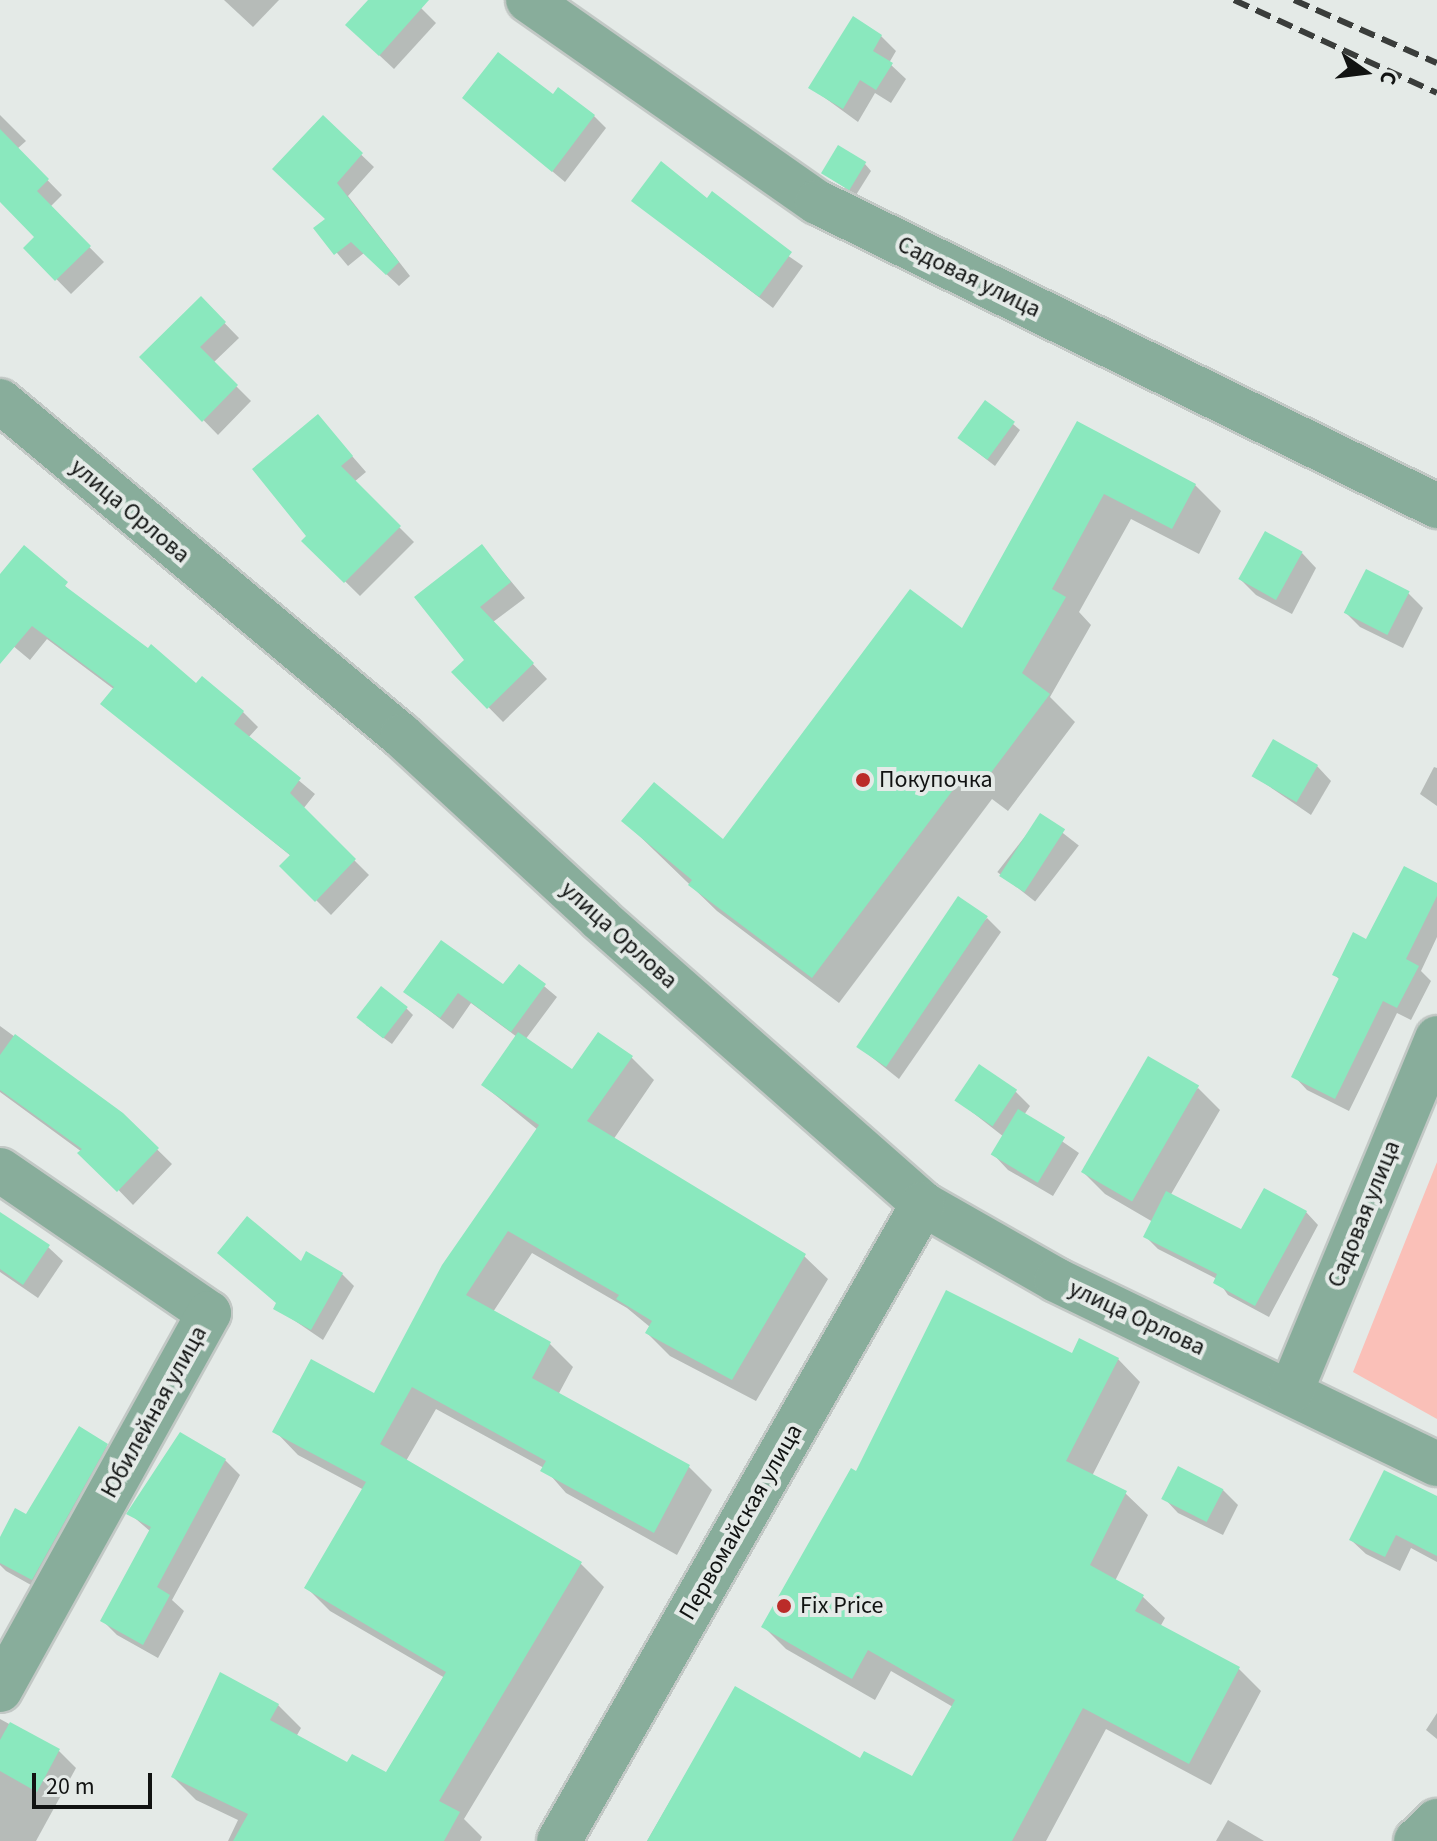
<!DOCTYPE html>
<meta charset="utf-8">
<style>
body{margin:0}
#map{position:relative;width:1437px;height:1841px;overflow:hidden;background:#e4eae7;font-family:"Source Sans 3",sans-serif}
div>[style]{position:absolute}
.green>*{inset:0;background:#fac0b8}
.shadow>*{inset:0;background:#0003;transform-origin:0 0}
.building>*{inset:0;background:#8ae8be;transform-origin:0 0}
.roads{filter:drop-shadow(2px 0 #c2c8c5) drop-shadow(-2px 0 #c2c8c5) drop-shadow(0 2px #c2c8c5) drop-shadow(0 -2px #c2c8c5)}
.minor>*{height:44px;margin:-22px;padding:0 22px;transform-origin:22px;border-radius:22px;background:#88ad9b}
.rail>*{height:6px;margin-top:-3px;transform-origin:0;background:repeating-linear-gradient(90deg,#3a3d3b 0 16px,transparent 0 24px)}
.dots>*{width:22px;height:22px;translate:-50% -50%;box-sizing:border-box;border:4px solid #e4eae7;border-radius:50%}
span{translate:-50% -50%;white-space:nowrap;text-align:center;line-height:1.15;-webkit-text-stroke:8px #e4eae7;paint-order:stroke}
.street-label{font-size:24px;color:#111312}
.poi-label{font-size:24px;color:#111312}
.left{translate:0 -50%;text-align:left}
.north{position:absolute;left:1325px;top:32px;width:80px;height:80px;-webkit-text-stroke:6px #e4eae7;paint-order:stroke;rotate:104deg;font-size:22px;font-weight:700;line-height:32px;text-align:center;color:#111312}
.north::after{content:'';display:block;margin:auto;width:28px;height:36px;background:#111312;clip-path:polygon(50% 0,100% 100%,50% 72%,0 100%)}
.scale{position:absolute;left:32px;top:1773px;width:120px;height:36px;box-sizing:border-box;border:4px solid #111312;border-top:0;padding-left:10px;font-size:24px;line-height:28px;white-space:nowrap;color:#111312;-webkit-text-stroke:6px #e4eae7;paint-order:stroke}
</style>
<div id="map">
<div class="green">
<div style="clip-path:polygon(1437px 1162px,1437px 1419px,1353px 1372px)"></div>
</div>
<div class="shadow">
<div style="clip-path:polygon(224px 0,279px 0,253px 27px)"></div>
<div style="clip-path:polygon(370px 0,413px 0,436px 23px,394px 69px,362px 39px)"></div>
<div style="clip-path:polygon(881px 36px,896px 51px,889px 63px,906px 79px,891px 103px,875px 93px,858px 122px,810px 87px)"></div>
<div style="clip-path:polygon(465px 98px,594px 116px,606px 128px,565px 182px)"></div>
<div style="clip-path:polygon(0 115px,26px 141px,17px 149px,62px 195px,50px 207px,104px 262px,71px 294px,26px 248px,37px 238px,0 199px)"></div>
<div style="clip-path:polygon(323px 118px,374px 167px,348px 196px,410px 276px,399px 286px,364px 253px,348px 266px,316px 228px,328px 219px)"></div>
<div style="clip-path:polygon(865px 164px,871px 171px,856px 195px,823px 173px)"></div>
<div style="clip-path:polygon(707px 200px,803px 266px,773px 308px,633px 201px)"></div>
<div style="clip-path:polygon(201px 299px,239px 338px,213px 363px,251px 401px,218px 435px,142px 357px)"></div>
<div style="clip-path:polygon(318px 417px,366px 472px,354px 482px,414px 542px,360px 596px,304px 541px,309px 536px)"></div>
<div style="clip-path:polygon(1013px 424px,1020px 430px,995px 466px,959px 438px)"></div>
<div style="clip-path:polygon(1077px 424px,1195px 485px,1221px 511px,1199px 554px,1131px 519px,1079px 612px,1091px 625px,1050px 697px,1075px 722px,1008px 811px,992px 799px,839px 1003px,717px 911px,624px 821px,723px 842px,963px 631px)"></div>
<div style="clip-path:polygon(482px 547px,525px 598px,493px 622px,547px 679px,503px 722px,454px 672px,466px 660px)"></div>
<div style="clip-path:polygon(24px 548px,80px 600px,196px 686px,202px 679px,243px 712px,258px 727px,248px 738px,315px 794px,303px 809px,369px 875px,331px 915px,282px 866px,291px 856px,103px 704px,115px 690px,47px 639px,30px 660px,0 635px,0 577px)"></div>
<div style="clip-path:polygon(1302px 553px,1316px 568px,1292px 614px,1256px 595px,1241px 580px)"></div>
<div style="clip-path:polygon(1408px 593px,1423px 608px,1403px 648px,1360px 627px,1345px 612px)"></div>
<div style="clip-path:polygon(1317px 766px,1331px 781px,1311px 815px,1254px 776px)"></div>
<div style="clip-path:polygon(1434px 767px,1437px 768px,1437px 806px,1420px 794px)"></div>
<div style="left:1041px;top:816px;width:48px;height:71px;rotate:38deg"></div>
<div style="clip-path:polygon(1437px 885px,1437px 937px,1421px 971px,1431px 981px,1411px 1020px,1397px 1013px,1349px 1111px,1307px 1090px,1294px 1076px,1340px 980px,1334px 974px)"></div>
<div style="clip-path:polygon(987px 918px,1001px 932px,899px 1079px,859px 1047px)"></div>
<div style="clip-path:polygon(520px 966px,557px 997px,525px 1040px,572px 1072px,631px 1057px,654px 1080px,613px 1140px,804px 1256px,828px 1279px,756px 1401px,670px 1356px,647px 1333px,650px 1327px,627px 1308px,532px 1253px,493px 1312px,550px 1344px,573px 1367px,558px 1395px,689px 1467px,712px 1490px,677px 1555px,566px 1493px,544px 1468px,436px 1409px,406px 1461px,581px 1564px,604px 1587px,464px 1819px,482px 1837px,480px 1841px,228px 1841px,238px 1820px,196px 1800px,173px 1777px,221px 1675px,278px 1705px,301px 1728px,296px 1737px,348px 1765px,386px 1775px,445px 1678px,330px 1611px,307px 1588px,364px 1490px,298px 1455px,275px 1431px,375px 1395px,538px 1130px,483px 1085px,517px 1037px,471px 1003px,453px 1029px,406px 992px,504px 987px)"></div>
<div style="clip-path:polygon(406px 1008px,413px 1015px,392px 1044px,366px 1025px)"></div>
<div style="clip-path:polygon(0 1026px,122px 1115px,172px 1164px,133px 1205px,82px 1152px,0 1092px)"></div>
<div style="clip-path:polygon(1198px 1088px,1220px 1110px,1170px 1196px,1242px 1232px,1306px 1212px,1318px 1225px,1269px 1317px,1228px 1295px,1217px 1279px,1158px 1249px,1146px 1237px,1153px 1222px,1105px 1194px,1083px 1172px)"></div>
<div style="clip-path:polygon(1016px 1092px,1030px 1106px,1024px 1115px,1079px 1153px,1053px 1196px,1008px 1170px,994px 1155px,1004px 1137px,958px 1101px)"></div>
<div style="clip-path:polygon(0 1229px,48px 1247px,63px 1261px,38px 1298px,0 1272px)"></div>
<div style="clip-path:polygon(301px 1264px,342px 1274px,354px 1286px,323px 1340px,276px 1308px)"></div>
<div style="clip-path:polygon(1072px 1355px,1118px 1359px,1140px 1382px,1092px 1476px,1125px 1493px,1148px 1515px,1115px 1581px,1142px 1596px,1165px 1618px,1160px 1627px,1239px 1669px,1261px 1691px,1211px 1785px,1106px 1729px,1046px 1841px,647px 1841px,735px 1689px,861px 1761px,913px 1779px,953px 1707px,891px 1671px,875px 1700px,786px 1649px,764px 1627px,857px 1474px)"></div>
<div style="clip-path:polygon(107px 1446px,121px 1460px,47px 1594px,6px 1571px,0 1565px,0 1541px)"></div>
<div style="clip-path:polygon(225px 1460px,240px 1475px,172px 1600px,184px 1611px,158px 1658px,117px 1635px,102px 1620px,151px 1532px,129px 1513px)"></div>
<div style="clip-path:polygon(1223px 1490px,1238px 1505px,1223px 1535px,1178px 1513px,1164px 1498px)"></div>
<div style="clip-path:polygon(1437px 1505px,1437px 1562px,1411px 1548px,1400px 1571px,1366px 1554px,1351px 1540px)"></div>
<div style="clip-path:polygon(1437px 1713px,1437px 1739px,1426px 1730px)"></div>
<div style="clip-path:polygon(0 1719px,59px 1751px,76px 1768px,36px 1841px,0 1841px)"></div>
<div style="clip-path:polygon(1228px 1820px,1264px 1841px,1216px 1841px)"></div>
</div>
<div class="building">
<div style="clip-path:polygon(368px 0,429px 0,379px 56px,345px 25px)"></div>
<div style="clip-path:polygon(853px 16px,882px 35px,873px 51px,893px 63px,876px 90px,860px 80px,843px 109px,808px 88px)"></div>
<div style="clip-path:polygon(498px 52px,553px 94px,558px 87px,595px 115px,552px 172px,462px 98px)"></div>
<div style="clip-path:polygon(323px 115px,363px 153px,337px 183px,399px 262px,386px 275px,351px 242px,334px 255px,313px 228px,325px 219px,272px 169px)"></div>
<div style="clip-path:polygon(0 129px,49px 179px,37px 191px,91px 246px,55px 281px,23px 248px,34px 237px,0 202px)"></div>
<div style="left:838px;top:145px;width:33px;height:33px;rotate:31deg"></div>
<div style="clip-path:polygon(661px 161px,707px 198px,712px 191px,792px 252px,759px 297px,631px 201px)"></div>
<div style="clip-path:polygon(201px 296px,226px 322px,200px 347px,238px 385px,202px 422px,139px 357px)"></div>
<div style="left:985px;top:400px;width:37px;height:47px;rotate:36deg"></div>
<div style="clip-path:polygon(318px 414px,353px 456px,341px 466px,401px 526px,344px 583px,301px 541px,306px 536px,252px 469px)"></div>
<div style="clip-path:polygon(1077px 421px,1196px 484px,1172px 529px,1104px 494px,1052px 589px,1066px 597px,1022px 673px,1050px 694px,981px 786px,965px 774px,812px 978px,688px 885px,692px 880px,621px 821px,654px 782px,723px 839px,910px 589px,962px 628px)"></div>
<div style="left:1265px;top:531px;width:43px;height:55px;rotate:29deg"></div>
<div style="clip-path:polygon(482px 544px,511px 582px,480px 607px,534px 663px,487px 709px,451px 672px,464px 660px,414px 597px)"></div>
<div style="clip-path:polygon(24px 545px,68px 582px,65px 586px,148px 648px,151px 644px,196px 683px,202px 676px,244px 711px,234px 724px,301px 778px,290px 793px,356px 859px,315px 902px,279px 866px,290px 855px,100px 704px,114px 687px,32px 626px,0 664px,0 574px)"></div>
<div style="left:1366px;top:569px;width:49px;height:49px;rotate:27deg"></div>
<div style="left:1273px;top:739px;width:52px;height:43px;rotate:30deg"></div>
<div style="left:1040px;top:813px;width:30px;height:75px;rotate:33deg"></div>
<div style="clip-path:polygon(1404px 866px,1437px 883px,1437px 896px,1406px 959px,1419px 966px,1397px 1008px,1383px 1001px,1335px 1099px,1291px 1077px,1339px 978px,1332px 975px,1353px 932px,1366px 939px)"></div>
<div style="left:958px;top:896px;width:36px;height:182px;rotate:34deg"></div>
<div style="clip-path:polygon(441px 940px,503px 984px,519px 964px,546px 984px,511px 1032px,458px 993px,440px 1018px,403px 992px)"></div>
<div style="left:381px;top:986px;width:34px;height:40px;rotate:38deg"></div>
<div style="clip-path:polygon(518px 1032px,572px 1069px,598px 1032px,633px 1056px,587px 1121px,806px 1254px,732px 1380px,645px 1333px,652px 1321px,616px 1299px,619px 1295px,508px 1231px,466px 1295px,551px 1342px,532px 1378px,690px 1465px,654px 1533px,540px 1471px,546px 1461px,412px 1387px,380px 1444px,582px 1562px,439px 1801px,460px 1812px,444px 1841px,233px 1841px,248px 1814px,171px 1777px,220px 1672px,279px 1704px,270px 1720px,347px 1762px,352px 1754px,386px 1772px,446px 1672px,304px 1588px,366px 1482px,272px 1432px,311px 1359px,374px 1393px,442px 1265px,539px 1125px,481px 1085px)"></div>
<div style="clip-path:polygon(15px 1034px,123px 1113px,159px 1148px,117px 1192px,77px 1153px,82px 1149px,0 1090px,0 1055px)"></div>
<div style="left:1148px;top:1056px;width:59px;height:134px;rotate:30deg"></div>
<div style="left:979px;top:1064px;width:46px;height:44px;rotate:34deg"></div>
<div style="left:1018px;top:1109px;width:55px;height:53px;rotate:31deg"></div>
<div style="clip-path:polygon(1264px 1188px,1307px 1211px,1255px 1306px,1213px 1283px,1217px 1274px,1143px 1237px,1166px 1191px,1241px 1229px)"></div>
<div style="clip-path:polygon(0 1212px,50px 1245px,23px 1285px,0 1269px)"></div>
<div style="clip-path:polygon(247px 1216px,301px 1261px,306px 1251px,343px 1273px,311px 1330px,273px 1309px,276px 1303px,217px 1253px)"></div>
<div style="clip-path:polygon(946px 1290px,1072px 1353px,1079px 1338px,1119px 1358px,1066px 1461px,1127px 1491px,1090px 1565px,1144px 1595px,1135px 1611px,1240px 1667px,1189px 1764px,1083px 1708px,1012px 1841px,647px 1841px,735px 1686px,860px 1758px,864px 1751px,912px 1776px,955px 1700px,868px 1650px,852px 1679px,761px 1627px,851px 1468px,856px 1471px)"></div>
<div style="clip-path:polygon(79px 1426px,108px 1444px,32px 1580px,0 1563px,0 1537px,15px 1508px,26px 1514px)"></div>
<div style="clip-path:polygon(180px 1432px,226px 1459px,157px 1587px,170px 1595px,143px 1645px,100px 1621px,151px 1527px,126px 1514px)"></div>
<div style="left:1178px;top:1466px;width:51px;height:37px;rotate:27deg"></div>
<div style="clip-path:polygon(1384px 1470px,1437px 1496px,1437px 1556px,1396px 1535px,1385px 1557px,1349px 1540px)"></div>
<div style="clip-path:polygon(10px 1722px,60px 1749px,37px 1792px,0 1771px,0 1740px)"></div>
</div>
<div class="roads">
<div class="minor">
<div style="left:528px;top:0;width:353px;rotate:35deg"></div>
<div style="left:817px;top:202px;width:691px;rotate:26.12deg"></div>
<div style="left:0;top:401px;width:523px;rotate:39.81deg"></div>
<div style="left:402px;top:736px;width:270px;rotate:42.7deg"></div>
<div style="left:600px;top:919px;width:431px;rotate:41.4deg"></div>
<div style="left:923px;top:1204px;width:153px;rotate:29.7deg"></div>
<div style="left:1056px;top:1280px;width:423px;rotate:25.8deg"></div>
<div style="left:0;top:1170px;width:253px;rotate:34.4deg"></div>
<div style="left:209px;top:1313px;width:431px;rotate:119deg"></div>
<div style="left:1291px;top:1391px;width:382px;rotate:-67.5deg"></div>
<div style="left:559px;top:1841px;width:734px;rotate:-60.26deg"></div>
<div style="left:1416px;top:1841px;width:29px;rotate:-44deg"></div>
</div>
</div>
<div class="rail">
<div style="left:1234px;top:0;width:223px;rotate:24.6deg"></div>
<div style="left:1294px;top:0;width:156px;rotate:23.8deg"></div>
</div>
<div class="dots">
<div style="left:863px;top:780px;background:#bb2c29"></div>
<div style="left:784px;top:1606px;background:#bb2c29"></div>
</div>
<div class="street-label">
<span style="left:969px;top:277px;rotate:26deg">Садовая улица</span>
<span style="left:130px;top:511px;rotate:40deg">улица Орлова</span>
<span style="left:619px;top:935px;rotate:42deg">улица Орлова</span>
<span style="left:1364px;top:1214px;rotate:-68deg">Садовая улица</span>
<span style="left:1137px;top:1318px;rotate:25deg">улица Орлова</span>
<span style="left:154px;top:1412px;rotate:-61deg">Юбилейная улица</span>
<span style="left:741px;top:1522px;rotate:-60deg">Первомайская улица</span>
</div>
<div class="poi-label">
<span class="left" style="left:879px;top:780px">Покупочка</span>
<span class="left" style="left:800px;top:1606px">Fix Price</span>
</div>
<div class="north">С</div>
<div class="scale">20 m</div>
</div>
